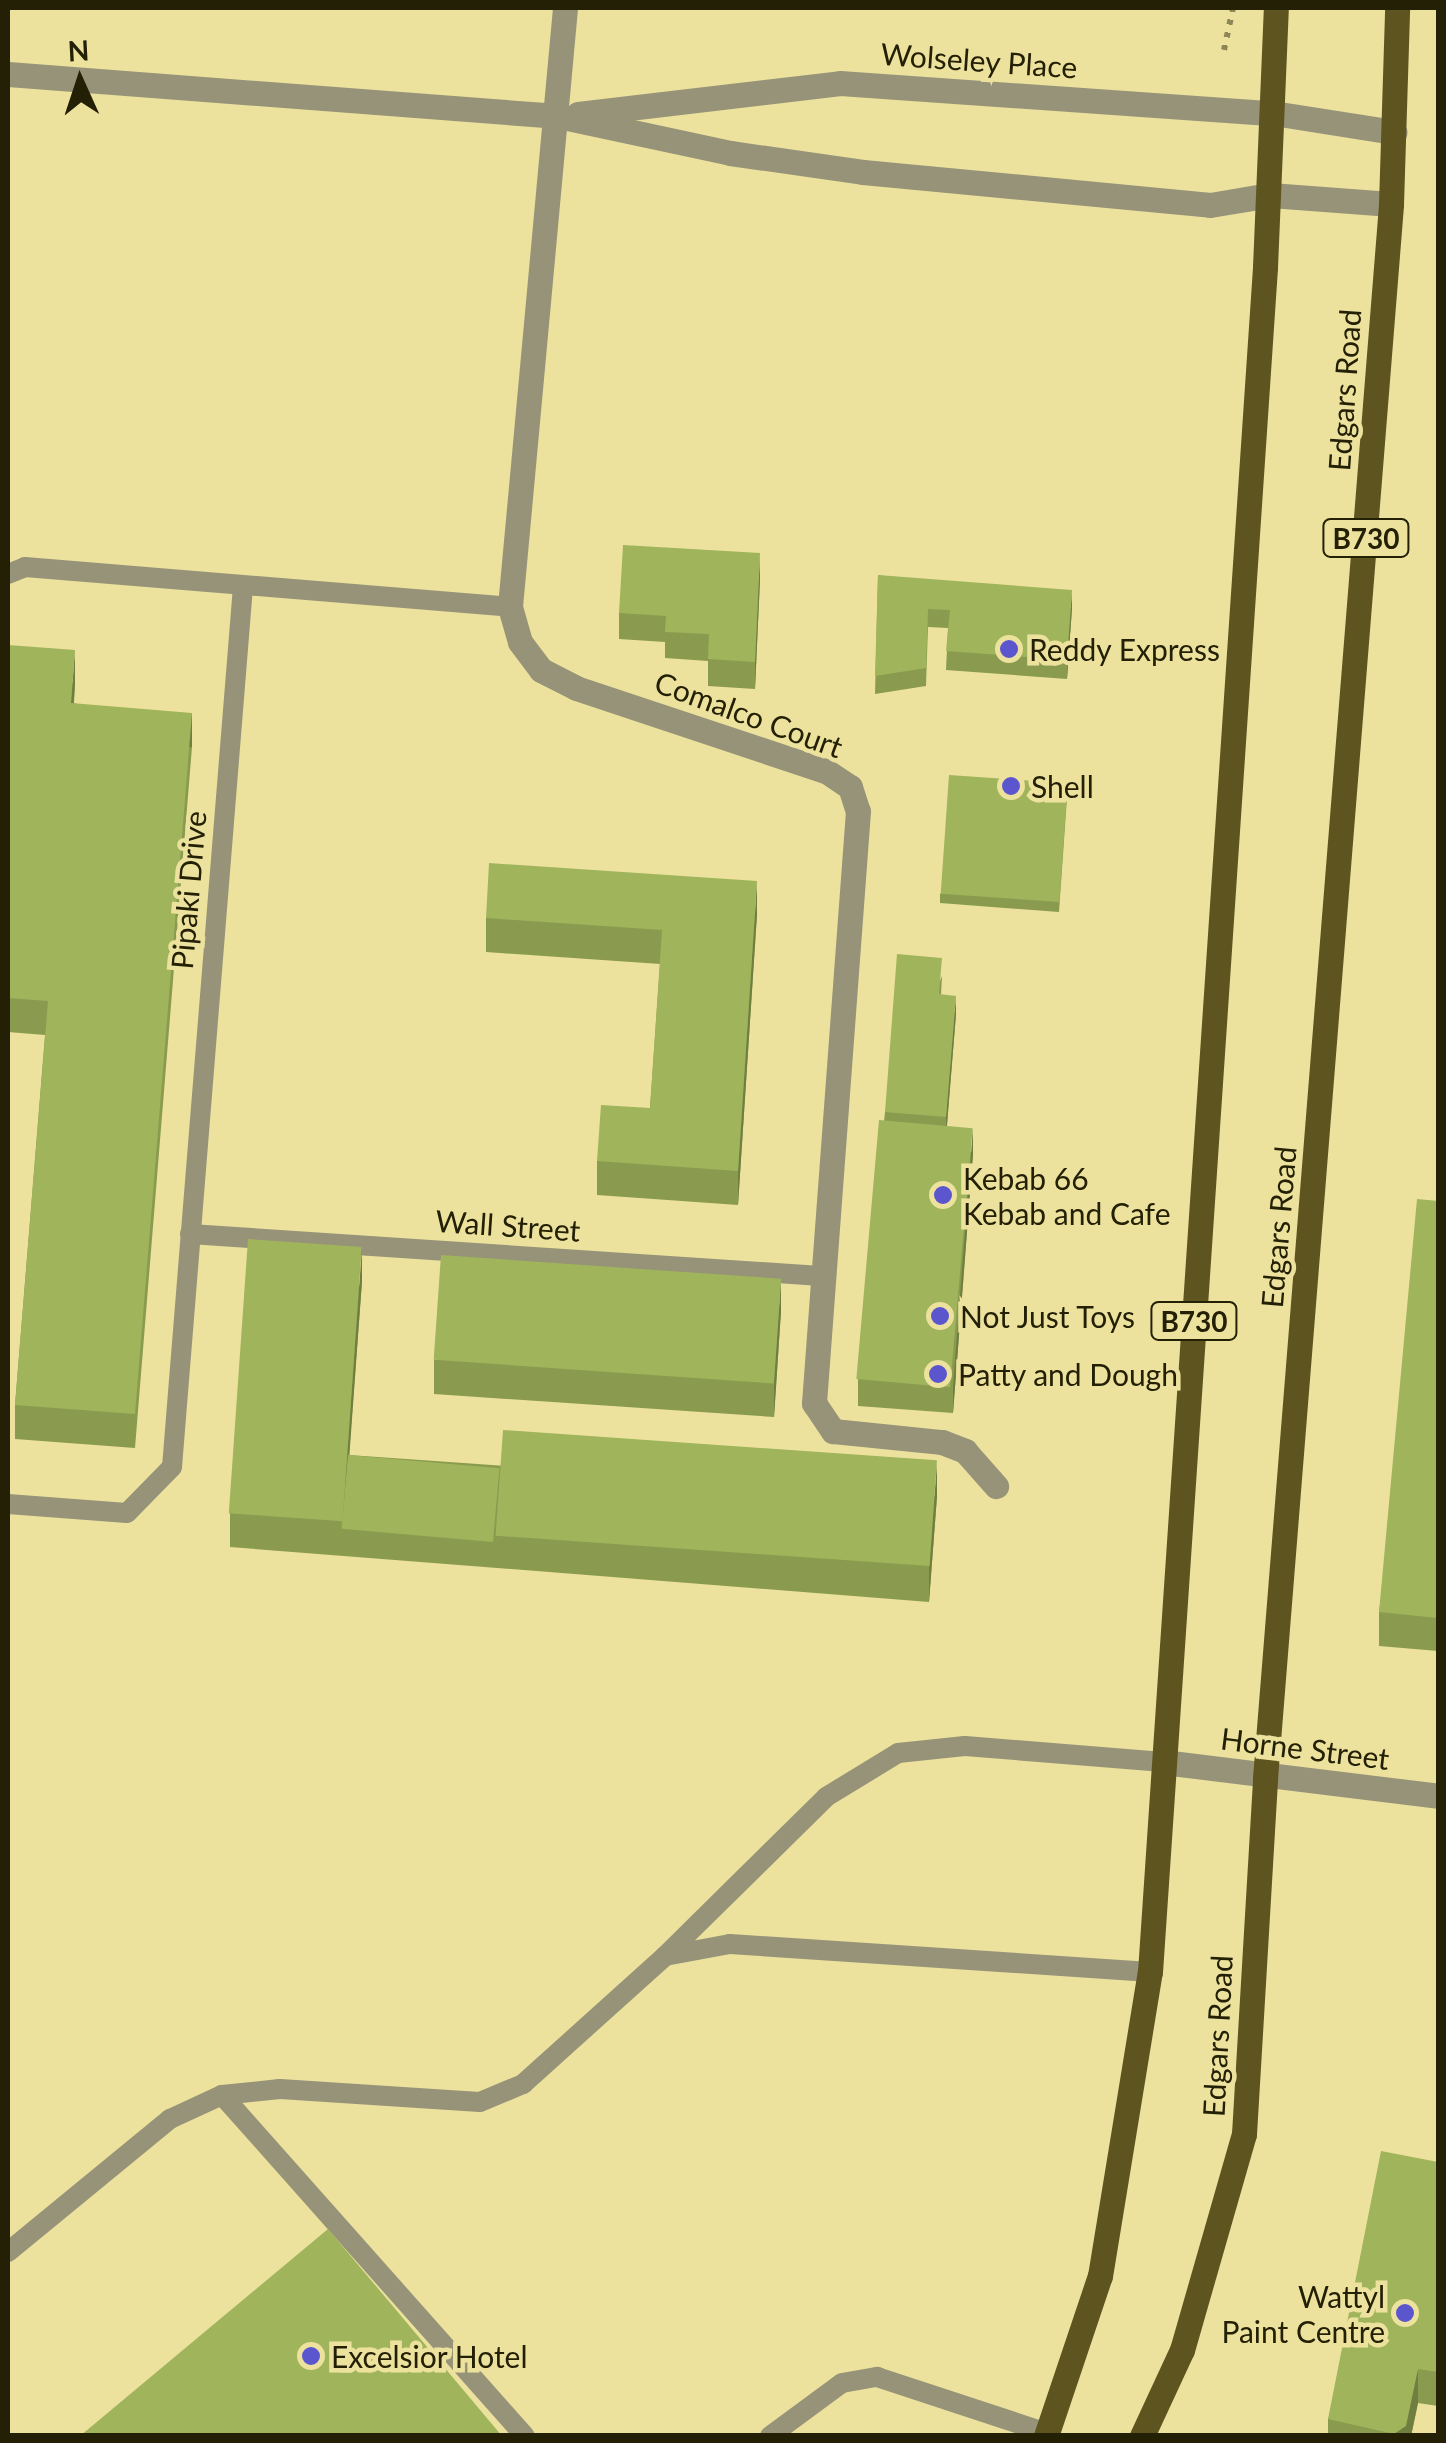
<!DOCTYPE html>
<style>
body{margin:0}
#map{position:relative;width:1446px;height:2443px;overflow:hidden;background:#ece29e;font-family:Lato,sans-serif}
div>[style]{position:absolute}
.path>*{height:6px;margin-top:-3px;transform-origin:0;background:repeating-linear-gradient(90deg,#8d8655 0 5px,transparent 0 13px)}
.lane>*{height:20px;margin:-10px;padding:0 10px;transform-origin:10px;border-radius:10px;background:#979378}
.street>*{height:25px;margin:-12.5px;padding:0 12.5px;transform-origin:12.5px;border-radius:12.5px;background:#979378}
.primary>*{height:25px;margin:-12.5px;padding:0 12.5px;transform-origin:12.5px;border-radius:12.5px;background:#5d541f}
.wall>*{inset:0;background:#8a9b4f}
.shaded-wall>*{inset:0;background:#707e40;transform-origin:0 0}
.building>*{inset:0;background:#a0b45c;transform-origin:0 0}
.dots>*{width:28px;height:28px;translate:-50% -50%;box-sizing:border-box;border:5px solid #ece29e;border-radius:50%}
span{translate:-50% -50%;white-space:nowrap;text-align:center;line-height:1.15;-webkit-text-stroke:9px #ece29e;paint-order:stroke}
.shield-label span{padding:2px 8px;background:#ece29e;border:2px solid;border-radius:8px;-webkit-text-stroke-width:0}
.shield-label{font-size:28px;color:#242005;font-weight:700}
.street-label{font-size:30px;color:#242005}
.poi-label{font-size:30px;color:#242005}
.left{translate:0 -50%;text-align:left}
.right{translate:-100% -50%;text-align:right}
.frame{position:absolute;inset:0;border:10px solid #242005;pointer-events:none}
.north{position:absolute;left:30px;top:30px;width:100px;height:100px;-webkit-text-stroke:8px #ece29e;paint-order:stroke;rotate:357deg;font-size:28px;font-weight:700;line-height:40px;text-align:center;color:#242005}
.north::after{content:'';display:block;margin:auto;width:35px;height:45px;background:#242005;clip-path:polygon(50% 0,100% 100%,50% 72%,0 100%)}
</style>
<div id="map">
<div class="path">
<div style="left:1224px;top:50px;width:43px;rotate:-77.9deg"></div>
</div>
<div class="lane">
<div style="left:8px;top:574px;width:18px;rotate:-22deg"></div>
<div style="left:25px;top:567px;width:487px;rotate:4.7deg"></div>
<div style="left:190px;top:1234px;width:632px;rotate:3.81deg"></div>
<div style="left:8px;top:1504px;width:119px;rotate:4.3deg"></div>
<div style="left:127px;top:1513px;width:64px;rotate:-45.6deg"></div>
<div style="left:172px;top:1467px;width:884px;rotate:-85.39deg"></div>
<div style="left:665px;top:1956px;width:226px;rotate:-44.6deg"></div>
<div style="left:826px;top:1797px;width:84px;rotate:-31.4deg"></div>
<div style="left:898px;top:1753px;width:67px;rotate:-6deg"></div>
<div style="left:965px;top:1746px;width:199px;rotate:4.6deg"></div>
<div style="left:222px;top:2095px;width:456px;rotate:48.4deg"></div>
<div style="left:8px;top:2252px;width:210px;rotate:-39.4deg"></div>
<div style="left:170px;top:2119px;width:57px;rotate:-24.8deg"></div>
<div style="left:222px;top:2095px;width:58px;rotate:-5.9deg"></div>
<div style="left:280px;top:2089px;width:200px;rotate:3.7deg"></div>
<div style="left:480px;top:2102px;width:47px;rotate:-22.7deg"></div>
<div style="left:523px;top:2084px;width:191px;rotate:-42deg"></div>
<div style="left:665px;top:1956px;width:66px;rotate:-10.5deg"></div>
<div style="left:730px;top:1944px;width:421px;rotate:3.8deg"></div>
<div style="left:770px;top:2436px;width:89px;rotate:-36.4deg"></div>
<div style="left:842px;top:2383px;width:36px;rotate:-10deg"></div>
<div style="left:877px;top:2377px;width:179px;rotate:18.2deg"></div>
</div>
<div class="street">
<div style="left:565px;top:8px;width:602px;rotate:95.25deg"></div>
<div style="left:510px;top:607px;width:36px;rotate:74deg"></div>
<div style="left:520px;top:642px;width:35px;rotate:53deg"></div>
<div style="left:541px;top:670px;width:39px;rotate:27deg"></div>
<div style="left:576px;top:688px;width:263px;rotate:18.4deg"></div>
<div style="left:826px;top:771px;width:29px;rotate:34deg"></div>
<div style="left:850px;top:787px;width:25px;rotate:72deg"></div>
<div style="left:858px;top:811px;width:594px;rotate:94.25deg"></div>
<div style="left:814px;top:1403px;width:34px;rotate:56deg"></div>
<div style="left:833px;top:1431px;width:110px;rotate:5.8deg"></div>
<div style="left:942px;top:1442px;width:25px;rotate:21deg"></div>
<div style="left:965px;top:1451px;width:47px;rotate:48.5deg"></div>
<div style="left:8px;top:74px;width:552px;rotate:4.37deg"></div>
<div style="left:558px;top:116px;width:176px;rotate:12.1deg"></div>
<div style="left:730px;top:153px;width:134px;rotate:8.1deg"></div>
<div style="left:863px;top:172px;width:349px;rotate:5.4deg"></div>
<div style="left:1210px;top:205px;width:61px;rotate:-9.5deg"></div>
<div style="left:1270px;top:195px;width:121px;rotate:4.3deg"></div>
<div style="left:578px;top:114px;width:264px;rotate:-6.7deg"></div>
<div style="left:840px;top:83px;width:434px;rotate:4deg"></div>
<div style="left:1273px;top:113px;width:123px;rotate:8.9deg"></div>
<div style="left:1163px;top:1762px;width:277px;rotate:7deg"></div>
</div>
<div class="primary">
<div style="left:1046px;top:2436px;width:169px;rotate:-71.4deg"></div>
<div style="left:1100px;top:2276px;width:308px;rotate:-80.7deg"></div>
<div style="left:1150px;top:1972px;width:1709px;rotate:-86.14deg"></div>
<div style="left:1265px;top:267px;width:259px;rotate:-87.6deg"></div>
<div style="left:1142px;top:2436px;width:95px;rotate:-65.1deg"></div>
<div style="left:1182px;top:2350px;width:225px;rotate:-74deg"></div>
<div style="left:1244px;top:2134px;width:357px;rotate:-86.6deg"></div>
<div style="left:1265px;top:1778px;width:1579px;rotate:-85.42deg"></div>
<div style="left:1391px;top:204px;width:196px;rotate:-88.2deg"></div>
</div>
<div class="wall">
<div style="clip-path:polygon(878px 575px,1072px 608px,1067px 679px,946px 670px,948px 628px,928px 627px,926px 686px,875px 694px)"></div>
<div style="clip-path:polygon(760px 579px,755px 689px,708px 686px,708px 661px,665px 658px,665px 642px,619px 639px,619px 613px)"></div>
<div style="clip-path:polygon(8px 645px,75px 684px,74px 703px,192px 747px,135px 1448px,15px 1439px,15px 1405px,45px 1035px,8px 1032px)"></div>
<div style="clip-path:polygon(1068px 783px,1059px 912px,940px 903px,940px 894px)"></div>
<div style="clip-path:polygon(757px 914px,738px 1205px,597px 1195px,597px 1161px,650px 1108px,660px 964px,486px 952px,486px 918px)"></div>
<div style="clip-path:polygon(942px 976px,941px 995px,956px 1014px,947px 1126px,973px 1154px,953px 1413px,858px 1406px,858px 1379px,885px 1112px)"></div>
<div style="clip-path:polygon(1438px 1201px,1438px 1651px,1379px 1646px,1379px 1612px)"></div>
<div style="clip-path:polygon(362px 1281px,349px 1455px,937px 1496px,929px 1602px,230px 1547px,230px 1513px)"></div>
<div style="clip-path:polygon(781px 1311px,774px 1417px,434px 1394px,434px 1360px)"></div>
<div style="clip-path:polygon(1438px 2162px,1438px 2406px,1418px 2403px,1411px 2436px,1328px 2436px,1328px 2419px)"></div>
</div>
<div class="shaded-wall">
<div style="clip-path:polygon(760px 553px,760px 579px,755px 689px,755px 662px)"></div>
<div style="clip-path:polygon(1072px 590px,1072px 608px,1067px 679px,1067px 660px)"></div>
<div style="clip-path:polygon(75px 650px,75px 684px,71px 737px,71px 703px)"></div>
<div style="left:192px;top:713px;width:34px;height:703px;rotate:90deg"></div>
<div style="clip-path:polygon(757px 881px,757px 914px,738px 1205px,738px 1171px)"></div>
<div style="clip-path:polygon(956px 996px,956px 1014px,946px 1136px,946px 1117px)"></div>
<div style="clip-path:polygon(973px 1128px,973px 1154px,953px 1413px,953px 1386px)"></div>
<div style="clip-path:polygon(362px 1247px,362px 1281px,344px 1529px,342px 1529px)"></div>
<div style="clip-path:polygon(781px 1277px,781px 1311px,774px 1417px,774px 1383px)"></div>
<div style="clip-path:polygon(937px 1463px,937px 1496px,929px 1602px,929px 1569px)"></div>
<div style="clip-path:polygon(1418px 2369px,1418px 2403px,1411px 2436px,1394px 2436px)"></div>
</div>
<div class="building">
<div style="clip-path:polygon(623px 545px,760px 553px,755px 662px,708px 659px,709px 634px,665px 632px,666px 616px,619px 613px)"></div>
<div style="clip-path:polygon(878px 575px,1072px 590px,1067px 660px,946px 651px,950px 610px,928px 609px,926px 668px,875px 676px)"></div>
<div style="clip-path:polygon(8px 645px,75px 650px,71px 703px,192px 713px,135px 1414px,15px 1405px,48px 1001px,8px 998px)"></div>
<div style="left:949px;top:775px;width:119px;height:119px;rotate:4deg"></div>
<div style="clip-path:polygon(489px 863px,757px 881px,738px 1171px,597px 1161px,601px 1105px,650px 1108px,662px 930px,486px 918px)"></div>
<div style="clip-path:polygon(897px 954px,942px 958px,939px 994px,956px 996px,946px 1117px,885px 1112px)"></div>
<div style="left:879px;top:1120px;width:94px;height:260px;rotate:5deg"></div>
<div style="clip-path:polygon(1417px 1199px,1438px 1201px,1438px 1618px,1379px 1612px)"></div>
<div style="left:248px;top:1239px;width:114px;height:275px;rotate:4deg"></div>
<div style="left:441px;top:1255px;width:341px;height:105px;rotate:4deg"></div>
<div style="left:503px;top:1430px;width:435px;height:106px;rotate:4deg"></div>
<div style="left:348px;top:1455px;width:152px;height:74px;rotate:5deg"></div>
<div style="clip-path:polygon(1381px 2151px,1438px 2162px,1438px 2372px,1418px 2369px,1406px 2426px,1394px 2434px,1328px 2419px)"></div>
<div style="clip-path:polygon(328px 2229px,502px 2436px,80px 2436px)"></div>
</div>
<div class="dots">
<div style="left:1009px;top:649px;background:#5b56ce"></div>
<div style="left:1011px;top:786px;background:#5b56ce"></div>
<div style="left:943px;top:1195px;background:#5b56ce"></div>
<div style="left:940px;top:1316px;background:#5b56ce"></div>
<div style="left:938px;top:1374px;background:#5b56ce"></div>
<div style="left:1405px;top:2313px;background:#5b56ce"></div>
<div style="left:311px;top:2356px;background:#5b56ce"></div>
</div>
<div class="shield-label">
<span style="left:1366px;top:538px">B730</span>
<span style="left:1194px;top:1321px">B730</span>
</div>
<div class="street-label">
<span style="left:979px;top:60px;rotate:4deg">Wolseley Place</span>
<span style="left:1344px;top:390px;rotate:-86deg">Edgars Road</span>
<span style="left:749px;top:714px;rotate:20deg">Comalco Court</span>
<span style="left:188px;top:890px;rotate:-85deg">Pipaki Drive</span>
<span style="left:508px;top:1225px;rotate:4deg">Wall Street</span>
<span style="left:1278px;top:1227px;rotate:-85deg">Edgars Road</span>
<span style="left:1305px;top:1748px;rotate:7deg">Horne Street</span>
<span style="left:1217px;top:2036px;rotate:-87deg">Edgars Road</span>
</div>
<div class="poi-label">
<span class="left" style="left:1029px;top:649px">Reddy Express</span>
<span class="left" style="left:1031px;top:786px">Shell</span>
<span class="left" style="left:963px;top:1195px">Kebab 66<br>Kebab and Cafe</span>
<span class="left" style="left:960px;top:1316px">Not Just Toys</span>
<span class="left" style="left:958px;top:1374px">Patty and Dough</span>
<span class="right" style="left:1385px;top:2313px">Wattyl<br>Paint Centre</span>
<span class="left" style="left:331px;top:2356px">Excelsior Hotel</span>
</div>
<div class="frame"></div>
<div class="north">N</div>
</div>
